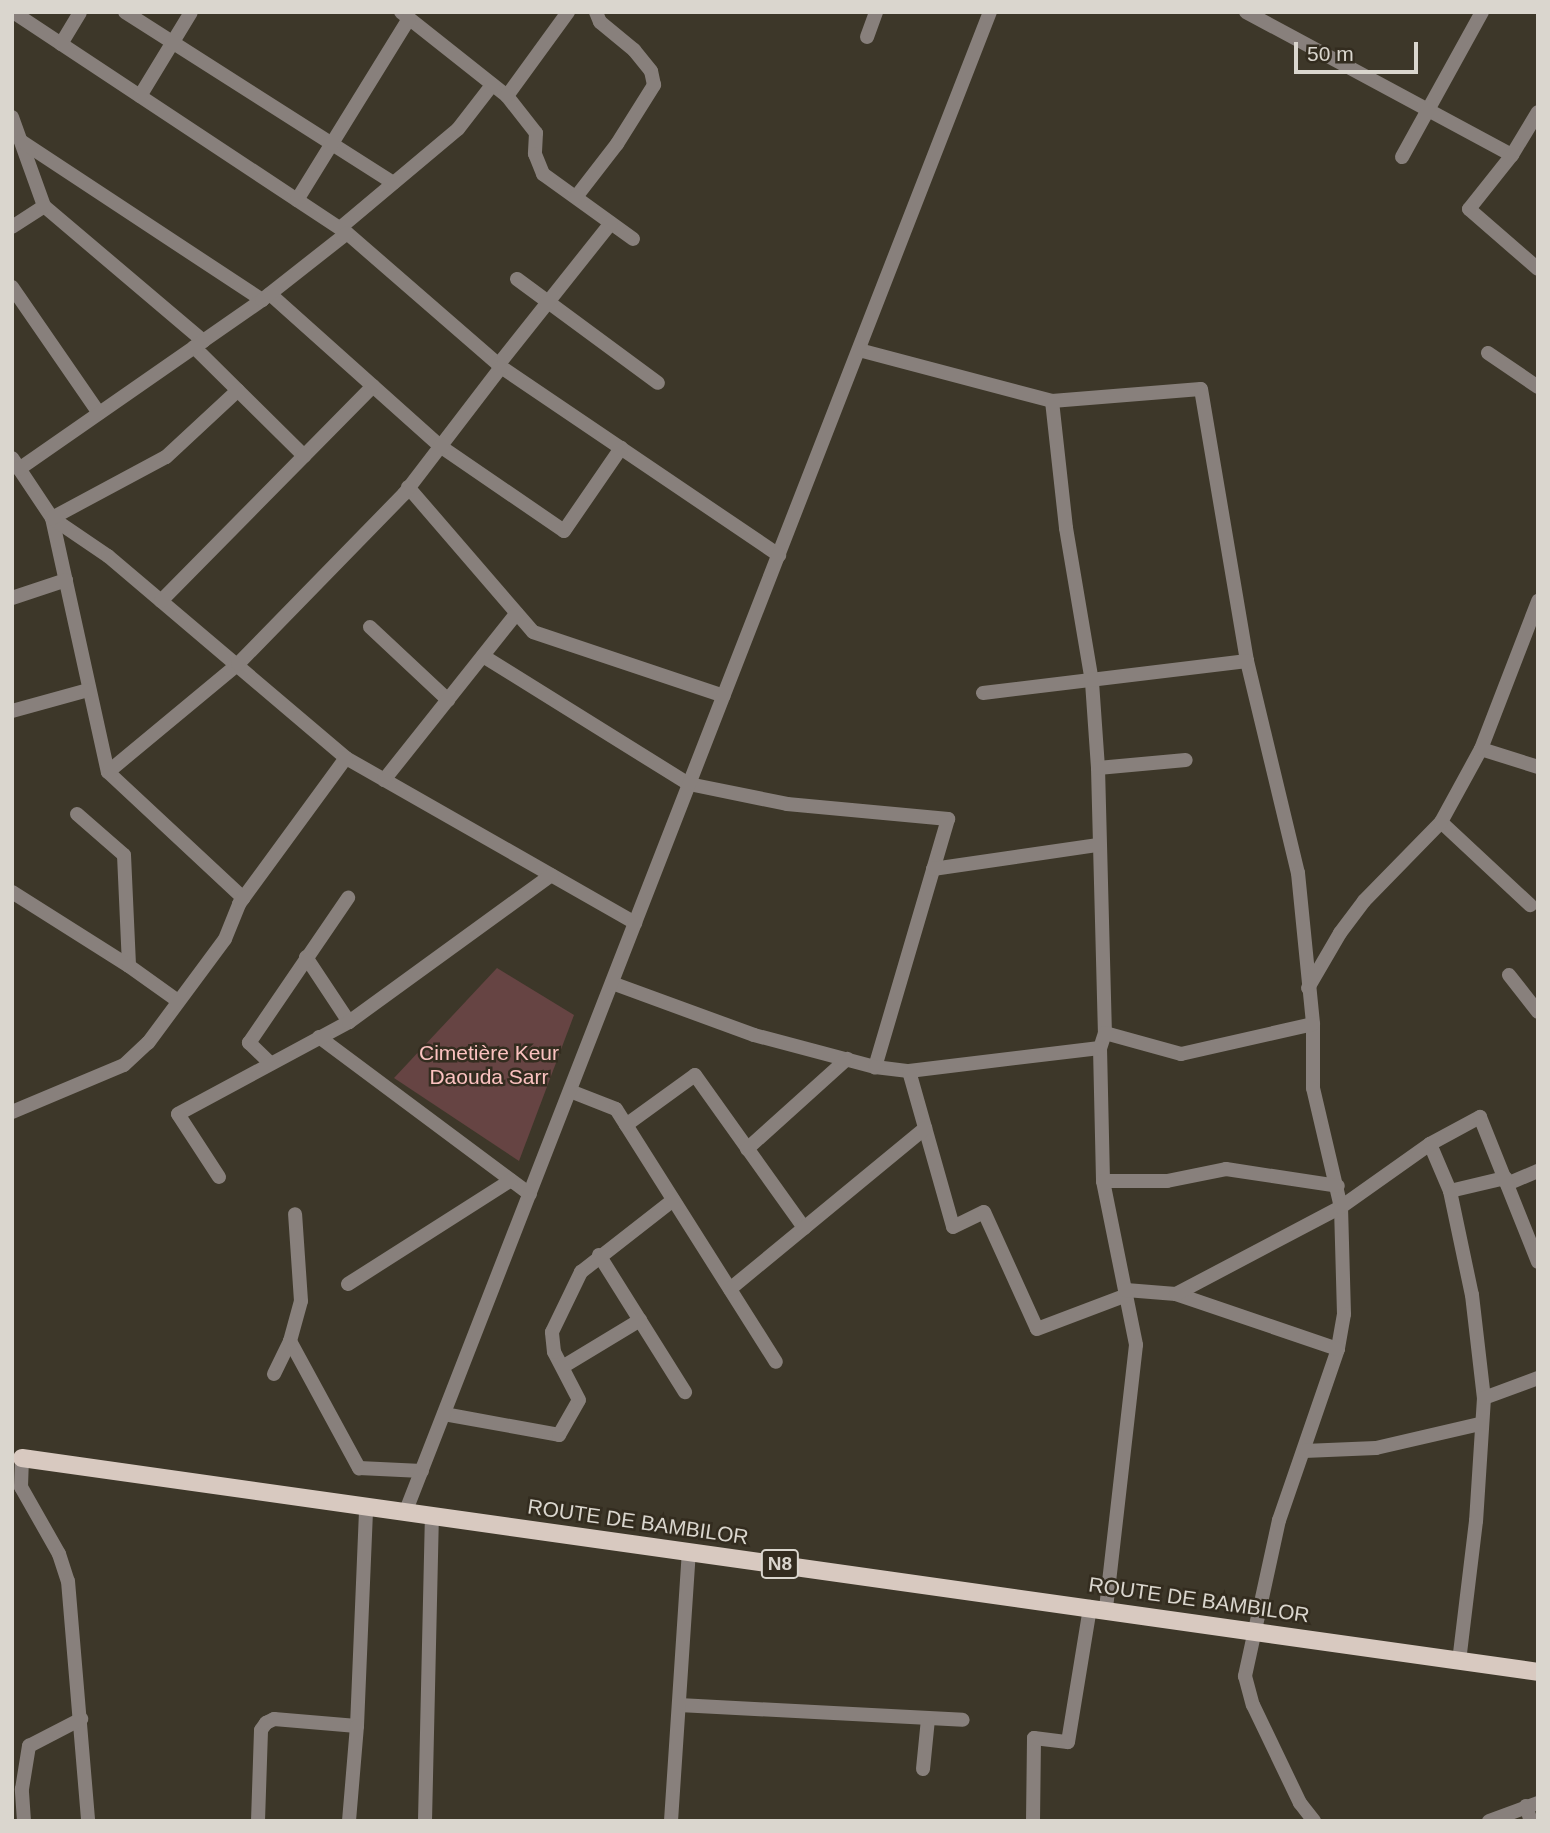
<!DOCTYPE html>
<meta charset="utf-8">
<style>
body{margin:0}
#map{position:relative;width:1550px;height:1833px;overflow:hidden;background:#3d3729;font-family:Helvetica,sans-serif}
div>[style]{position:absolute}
.green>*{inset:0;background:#664443}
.minor>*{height:14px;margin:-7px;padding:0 7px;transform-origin:7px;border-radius:7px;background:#88807c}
.tertiary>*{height:14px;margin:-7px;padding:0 7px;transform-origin:7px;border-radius:7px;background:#88807c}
.primary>*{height:18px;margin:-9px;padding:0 9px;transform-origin:9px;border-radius:9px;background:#d8c9c0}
span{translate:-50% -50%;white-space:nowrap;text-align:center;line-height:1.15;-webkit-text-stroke:5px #332c1f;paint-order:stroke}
.shield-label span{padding:2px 5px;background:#332c1f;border:2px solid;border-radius:5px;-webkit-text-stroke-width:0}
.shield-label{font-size:19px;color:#dad6ce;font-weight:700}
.park-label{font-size:21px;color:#fbc2c0}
.street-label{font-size:21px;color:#dad6ce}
.frame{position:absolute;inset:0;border:14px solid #dad6ce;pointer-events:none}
.scale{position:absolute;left:1294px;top:42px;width:124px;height:32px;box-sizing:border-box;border:4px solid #dad6ce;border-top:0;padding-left:9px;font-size:21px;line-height:24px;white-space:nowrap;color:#dad6ce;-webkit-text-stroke:5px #332c1f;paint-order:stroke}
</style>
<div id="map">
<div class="green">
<div style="clip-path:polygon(497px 968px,574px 1015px,519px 1161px,394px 1078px)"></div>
</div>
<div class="minor">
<div style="left:13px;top:12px;width:400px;rotate:33.5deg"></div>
<div style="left:347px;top:233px;width:204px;rotate:41deg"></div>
<div style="left:501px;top:367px;width:336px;rotate:34.1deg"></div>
<div style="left:125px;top:12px;width:318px;rotate:32.5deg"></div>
<div style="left:401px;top:12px;width:135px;rotate:38.4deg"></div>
<div style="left:507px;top:96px;width:47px;rotate:51.9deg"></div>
<div style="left:536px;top:133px;width:21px;rotate:93deg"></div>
<div style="left:535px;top:154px;width:22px;rotate:68deg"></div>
<div style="left:543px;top:174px;width:111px;rotate:35.8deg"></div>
<div style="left:1246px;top:12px;width:302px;rotate:28.3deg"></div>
<div style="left:867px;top:37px;width:27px;rotate:-70deg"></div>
<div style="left:61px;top:44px;width:37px;rotate:-59deg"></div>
<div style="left:140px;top:96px;width:98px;rotate:-58.7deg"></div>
<div style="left:507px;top:96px;width:104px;rotate:-54deg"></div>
<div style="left:1538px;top:112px;width:50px;rotate:121.2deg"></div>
<div style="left:1512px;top:155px;width:69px;rotate:128.5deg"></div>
<div style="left:1469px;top:209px;width:91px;rotate:41deg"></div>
<div style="left:12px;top:117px;width:95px;rotate:70.2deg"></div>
<div style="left:44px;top:206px;width:209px;rotate:40.3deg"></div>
<div style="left:21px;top:141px;width:289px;rotate:33.4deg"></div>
<div style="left:1402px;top:157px;width:166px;rotate:-61.1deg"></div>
<div style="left:576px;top:197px;width:67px;rotate:-52.3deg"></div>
<div style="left:617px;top:144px;width:70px;rotate:-57.9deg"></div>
<div style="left:654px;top:85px;width:14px;rotate:-102deg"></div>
<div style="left:651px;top:71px;width:27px;rotate:-129deg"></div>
<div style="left:634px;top:50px;width:44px;rotate:-140.5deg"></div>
<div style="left:600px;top:22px;width:11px;rotate:-112deg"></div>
<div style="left:297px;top:200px;width:213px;rotate:-58.3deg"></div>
<div style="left:12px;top:227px;width:38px;rotate:-33deg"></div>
<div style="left:340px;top:228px;width:154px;rotate:-40deg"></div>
<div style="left:458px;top:129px;width:56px;rotate:-52.3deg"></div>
<div style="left:517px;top:279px;width:175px;rotate:36.4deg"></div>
<div style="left:12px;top:287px;width:153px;rotate:55.4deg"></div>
<div style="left:270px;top:294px;width:228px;rotate:41.8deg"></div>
<div style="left:440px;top:446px;width:150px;rotate:34.4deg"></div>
<div style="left:564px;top:531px;width:101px;rotate:-55.5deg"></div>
<div style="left:194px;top:347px;width:155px;rotate:44.7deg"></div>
<div style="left:859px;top:350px;width:200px;rotate:14.8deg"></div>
<div style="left:1052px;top:401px;width:149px;rotate:-4.6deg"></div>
<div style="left:1201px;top:389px;width:276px;rotate:80.4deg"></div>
<div style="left:1247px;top:661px;width:218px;rotate:76.5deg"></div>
<div style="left:1298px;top:873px;width:152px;rotate:84.3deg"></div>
<div style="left:1313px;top:1024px;width:64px;rotate:90deg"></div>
<div style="left:1313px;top:1088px;width:122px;rotate:76.8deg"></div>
<div style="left:1341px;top:1207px;width:107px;rotate:88.4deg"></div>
<div style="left:1344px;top:1314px;width:36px;rotate:100deg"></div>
<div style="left:1338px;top:1349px;width:181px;rotate:109deg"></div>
<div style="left:1279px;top:1520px;width:160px;rotate:102.3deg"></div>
<div style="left:1245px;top:1676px;width:30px;rotate:75deg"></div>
<div style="left:1253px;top:1705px;width:109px;rotate:64.4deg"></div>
<div style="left:1300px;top:1803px;width:23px;rotate:52deg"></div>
<div style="left:1488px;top:353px;width:60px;rotate:34.2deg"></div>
<div style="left:498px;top:365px;width:181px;rotate:-51.5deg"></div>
<div style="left:1052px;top:401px;width:128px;rotate:83.7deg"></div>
<div style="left:1066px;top:528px;width:156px;rotate:80.4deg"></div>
<div style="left:1092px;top:682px;width:86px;rotate:86deg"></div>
<div style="left:1098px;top:768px;width:265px;rotate:88.5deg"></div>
<div style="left:1105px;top:1033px;width:16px;rotate:108deg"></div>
<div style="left:1100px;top:1048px;width:133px;rotate:88.7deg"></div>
<div style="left:1103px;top:1181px;width:167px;rotate:78.6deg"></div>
<div style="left:1136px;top:1345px;width:266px;rotate:96.5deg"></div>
<div style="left:12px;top:458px;width:72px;rotate:56.3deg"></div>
<div style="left:52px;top:518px;width:260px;rotate:77.6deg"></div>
<div style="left:108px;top:772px;width:185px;rotate:43deg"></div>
<div style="left:19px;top:469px;width:296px;rotate:-34.8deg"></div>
<div style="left:262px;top:300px;width:108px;rotate:-38.2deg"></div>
<div style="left:408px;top:487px;width:191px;rotate:49.2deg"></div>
<div style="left:533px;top:632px;width:201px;rotate:18.5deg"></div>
<div style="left:52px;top:518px;width:68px;rotate:34.2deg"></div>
<div style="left:108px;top:556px;width:312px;rotate:40.3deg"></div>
<div style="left:346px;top:758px;width:333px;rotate:29.7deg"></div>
<div style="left:52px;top:518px;width:129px;rotate:-28.2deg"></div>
<div style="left:166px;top:457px;width:98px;rotate:-42.9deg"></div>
<div style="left:12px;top:598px;width:57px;rotate:-18.4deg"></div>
<div style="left:161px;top:601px;width:302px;rotate:-45.4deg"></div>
<div style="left:370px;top:627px;width:107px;rotate:43.1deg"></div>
<div style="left:483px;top:656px;width:243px;rotate:31.9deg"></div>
<div style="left:689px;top:784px;width:100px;rotate:11.5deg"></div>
<div style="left:787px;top:804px;width:162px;rotate:5.3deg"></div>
<div style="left:948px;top:819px;width:259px;rotate:106.4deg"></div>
<div style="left:983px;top:693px;width:266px;rotate:-6.9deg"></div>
<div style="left:12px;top:711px;width:79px;rotate:-15.4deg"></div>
<div style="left:1481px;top:749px;width:60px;rotate:17.5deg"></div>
<div style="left:1098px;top:768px;width:88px;rotate:-5.2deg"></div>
<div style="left:108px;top:772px;width:169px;rotate:-39.7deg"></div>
<div style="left:238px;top:664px;width:238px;rotate:-45.7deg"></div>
<div style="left:404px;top:494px;width:160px;rotate:-52.6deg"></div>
<div style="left:384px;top:780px;width:213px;rotate:-51.5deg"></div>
<div style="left:77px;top:814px;width:62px;rotate:41.1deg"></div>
<div style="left:124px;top:855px;width:111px;rotate:87.4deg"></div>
<div style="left:1441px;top:822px;width:122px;rotate:43deg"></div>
<div style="left:933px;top:869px;width:167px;rotate:-8.3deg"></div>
<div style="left:12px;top:892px;width:138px;rotate:32.3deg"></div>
<div style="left:129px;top:966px;width:60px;rotate:35.5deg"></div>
<div style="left:306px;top:957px;width:78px;rotate:56.5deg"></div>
<div style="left:1509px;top:975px;width:47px;rotate:51.9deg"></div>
<div style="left:612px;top:983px;width:151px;rotate:20.1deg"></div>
<div style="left:754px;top:1035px;width:125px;rotate:14.8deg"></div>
<div style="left:875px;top:1067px;width:34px;rotate:7deg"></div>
<div style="left:909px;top:1071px;width:192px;rotate:-6.9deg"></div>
<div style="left:1308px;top:988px;width:64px;rotate:-59.8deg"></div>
<div style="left:1340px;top:933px;width:40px;rotate:-53deg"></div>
<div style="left:1364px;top:901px;width:110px;rotate:-45.7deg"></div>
<div style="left:1441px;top:822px;width:83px;rotate:-61.3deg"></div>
<div style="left:1481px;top:749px;width:159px;rotate:-68.9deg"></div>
<div style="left:1105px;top:1033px;width:79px;rotate:15.4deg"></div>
<div style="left:1181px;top:1054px;width:135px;rotate:-12.8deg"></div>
<div style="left:319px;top:1037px;width:263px;rotate:36.7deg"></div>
<div style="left:269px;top:1062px;width:28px;rotate:-136deg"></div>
<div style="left:249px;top:1043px;width:176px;rotate:-55.7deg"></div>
<div style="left:909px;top:1071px;width:162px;rotate:74.2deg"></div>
<div style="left:953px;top:1227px;width:34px;rotate:-26deg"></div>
<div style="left:984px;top:1212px;width:128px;rotate:65.6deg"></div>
<div style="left:1037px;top:1329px;width:96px;rotate:-20.7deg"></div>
<div style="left:570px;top:1091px;width:49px;rotate:21.4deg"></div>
<div style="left:616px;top:1109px;width:299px;rotate:57.7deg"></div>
<div style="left:12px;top:1112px;width:121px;rotate:-22.8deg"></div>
<div style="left:124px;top:1065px;width:33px;rotate:-43deg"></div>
<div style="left:148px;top:1043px;width:129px;rotate:-53.5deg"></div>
<div style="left:225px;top:939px;width:38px;rotate:-68deg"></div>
<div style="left:239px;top:904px;width:181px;rotate:-53.8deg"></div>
<div style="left:626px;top:1125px;width:85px;rotate:-35.9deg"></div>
<div style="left:695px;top:1075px;width:188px;rotate:54.5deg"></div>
<div style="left:1430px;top:1144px;width:51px;rotate:66.9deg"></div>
<div style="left:1450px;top:1191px;width:106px;rotate:78.1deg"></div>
<div style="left:1472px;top:1295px;width:104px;rotate:83.4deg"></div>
<div style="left:1484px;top:1398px;width:123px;rotate:93.7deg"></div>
<div style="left:1476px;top:1521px;width:141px;rotate:96.9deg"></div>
<div style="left:747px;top:1149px;width:135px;rotate:-42deg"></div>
<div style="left:219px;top:1177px;width:75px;rotate:-123.1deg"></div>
<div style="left:178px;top:1114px;width:194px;rotate:-28.3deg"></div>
<div style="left:349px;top:1022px;width:250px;rotate:-36deg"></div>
<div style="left:1103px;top:1181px;width:64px"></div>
<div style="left:1167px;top:1181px;width:60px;rotate:-11.5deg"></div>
<div style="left:1226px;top:1169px;width:113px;rotate:8.6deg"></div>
<div style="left:1507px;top:1184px;width:34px;rotate:-23deg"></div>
<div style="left:1450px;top:1191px;width:57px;rotate:-13.3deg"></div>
<div style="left:599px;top:1255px;width:162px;rotate:57.9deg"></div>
<div style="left:348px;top:1284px;width:193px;rotate:-32.5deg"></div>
<div style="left:730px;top:1289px;width:253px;rotate:-39.5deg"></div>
<div style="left:1126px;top:1290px;width:50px;rotate:4.6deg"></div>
<div style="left:1176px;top:1294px;width:171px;rotate:18.8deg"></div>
<div style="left:1176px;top:1294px;width:187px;rotate:-27.8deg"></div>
<div style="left:1341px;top:1207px;width:109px;rotate:-35.3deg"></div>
<div style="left:1430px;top:1144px;width:57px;rotate:-28.4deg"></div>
<div style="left:1480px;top:1117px;width:156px;rotate:68.2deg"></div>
<div style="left:290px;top:1341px;width:145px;rotate:61.5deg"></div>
<div style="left:359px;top:1468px;width:63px;rotate:2.7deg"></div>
<div style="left:564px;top:1366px;width:89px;rotate:-31.2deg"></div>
<div style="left:274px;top:1374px;width:37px;rotate:-64deg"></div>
<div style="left:290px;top:1341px;width:41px;rotate:-74.6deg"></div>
<div style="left:301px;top:1301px;width:87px;rotate:-93.9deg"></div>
<div style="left:1484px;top:1398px;width:58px;rotate:-20.3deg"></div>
<div style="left:444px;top:1414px;width:117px;rotate:10.3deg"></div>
<div style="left:559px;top:1435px;width:40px;rotate:-60.3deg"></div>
<div style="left:579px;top:1400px;width:54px;rotate:-117.5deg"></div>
<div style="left:554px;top:1352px;width:20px;rotate:-96deg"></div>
<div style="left:552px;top:1332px;width:67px;rotate:-64.2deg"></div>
<div style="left:581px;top:1272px;width:117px;rotate:-38deg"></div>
<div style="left:1304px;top:1451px;width:72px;rotate:-2.4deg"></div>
<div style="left:1376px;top:1448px;width:107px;rotate:-13deg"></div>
<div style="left:22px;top:1458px;width:29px;rotate:92deg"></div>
<div style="left:21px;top:1487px;width:77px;rotate:60.4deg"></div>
<div style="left:59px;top:1554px;width:28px;rotate:72deg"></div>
<div style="left:68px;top:1581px;width:241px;rotate:85.2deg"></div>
<div style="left:679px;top:1705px;width:284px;rotate:3deg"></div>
<div style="left:923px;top:1769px;width:50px;rotate:-84.3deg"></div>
<div style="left:1526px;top:1806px;width:16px;rotate:72deg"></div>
<div style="left:24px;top:1821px;width:32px;rotate:-94deg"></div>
<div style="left:22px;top:1789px;width:44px;rotate:-80.8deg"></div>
<div style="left:29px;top:1746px;width:59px;rotate:-27.4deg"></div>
<div style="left:258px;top:1821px;width:91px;rotate:-88.1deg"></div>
<div style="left:261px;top:1730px;width:9px;rotate:-54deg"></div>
<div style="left:266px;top:1723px;width:9px;rotate:-27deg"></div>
<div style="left:274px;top:1719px;width:83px;rotate:4.8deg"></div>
<div style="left:357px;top:1726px;width:219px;rotate:-87.6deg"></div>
<div style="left:349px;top:1821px;width:95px;rotate:-85.2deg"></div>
<div style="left:425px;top:1821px;width:305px;rotate:-88.7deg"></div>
<div style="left:671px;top:1821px;width:270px;rotate:-86.2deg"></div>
<div style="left:1033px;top:1821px;width:83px;rotate:-89.3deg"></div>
<div style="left:1034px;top:1738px;width:34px;rotate:7deg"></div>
<div style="left:1068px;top:1742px;width:137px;rotate:-80.7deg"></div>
<div style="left:1489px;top:1821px;width:52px;rotate:-20.2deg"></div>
</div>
<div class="tertiary">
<div style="left:405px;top:1513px;width:1611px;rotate:-68.71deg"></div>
</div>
<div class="primary">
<div style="left:22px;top:1458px;width:1531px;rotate:8.03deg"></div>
</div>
<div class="shield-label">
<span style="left:780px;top:1564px">N8</span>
</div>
<div class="park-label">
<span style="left:489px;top:1065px">Cimetière Keur<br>Daouda Sarr</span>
</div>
<div class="street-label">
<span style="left:638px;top:1522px;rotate:8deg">ROUTE DE BAMBILOR</span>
<span style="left:1199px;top:1600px;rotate:8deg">ROUTE DE BAMBILOR</span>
</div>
<div class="frame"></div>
<div class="scale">50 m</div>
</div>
